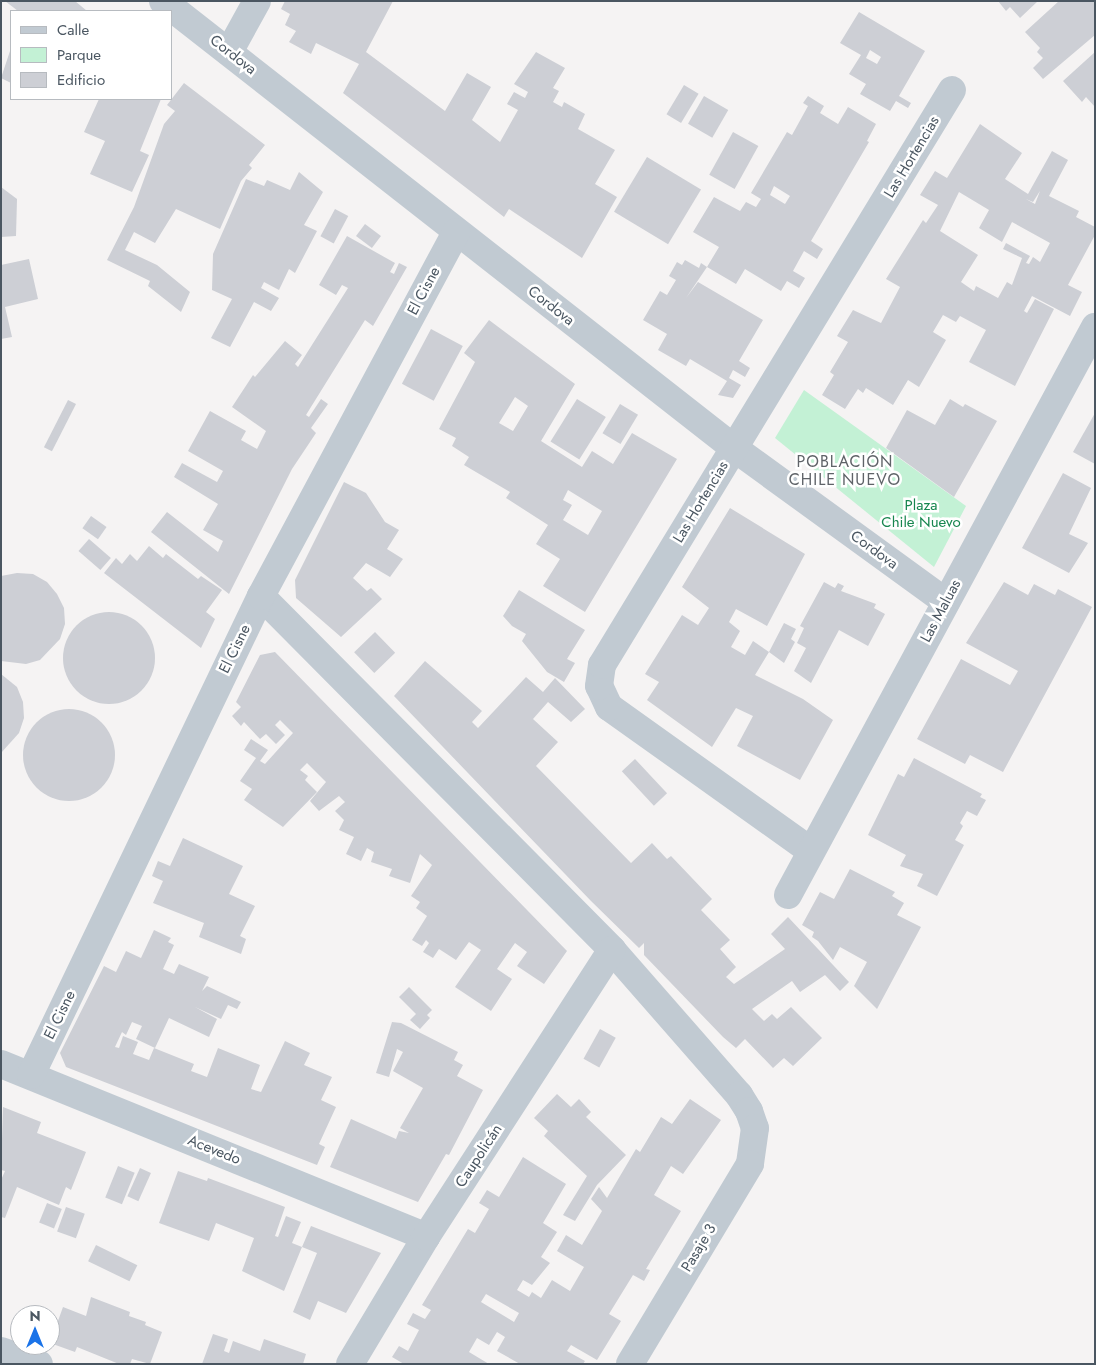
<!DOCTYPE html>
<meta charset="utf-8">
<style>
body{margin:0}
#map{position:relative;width:1096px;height:1365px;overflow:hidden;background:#f5f3f3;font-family:Jost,sans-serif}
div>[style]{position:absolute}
.green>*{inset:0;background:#c3f1d5}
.building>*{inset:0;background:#cdcfd5;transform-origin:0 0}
.round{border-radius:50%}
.street>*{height:28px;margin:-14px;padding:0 14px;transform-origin:14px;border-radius:14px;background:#c1cad2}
span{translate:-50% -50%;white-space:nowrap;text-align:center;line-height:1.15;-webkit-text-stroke:5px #fff;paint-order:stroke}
.street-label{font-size:15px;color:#4a5661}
.park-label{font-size:15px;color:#17864f}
.neighbourhood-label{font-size:16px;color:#5f6368;letter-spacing:1px}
.frame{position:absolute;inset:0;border:2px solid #4a5661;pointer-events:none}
.legend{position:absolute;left:10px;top:10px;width:162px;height:90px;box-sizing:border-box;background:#fff;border:1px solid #b7bbc0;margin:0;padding:6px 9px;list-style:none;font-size:15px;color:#4a5661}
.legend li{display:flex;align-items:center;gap:10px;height:25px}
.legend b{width:25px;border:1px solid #b7bbc0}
.north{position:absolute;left:10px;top:1305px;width:50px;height:50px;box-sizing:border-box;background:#fff;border:1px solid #b7bbc0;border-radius:50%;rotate:0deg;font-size:14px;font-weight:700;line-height:20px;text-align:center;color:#4a5661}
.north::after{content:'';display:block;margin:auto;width:18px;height:22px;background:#1a73e8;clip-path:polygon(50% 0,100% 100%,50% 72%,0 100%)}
</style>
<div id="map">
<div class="green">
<div style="clip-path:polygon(804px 390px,966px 506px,934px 567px,775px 438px)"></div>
</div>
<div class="building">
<div style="clip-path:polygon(5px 1px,75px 1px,87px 11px,18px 11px)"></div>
<div style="clip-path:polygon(285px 1px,393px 1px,366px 52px,445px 111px,467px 73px,491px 87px,472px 120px,500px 142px,518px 110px,507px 104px,514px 92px,525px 98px,528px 92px,514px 84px,536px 52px,565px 68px,553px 88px,559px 91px,553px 102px,562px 107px,564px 102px,585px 114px,578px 129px,615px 150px,595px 184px,617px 197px,582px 258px,509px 209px,504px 217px,343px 93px,359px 64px,316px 43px,311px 54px,289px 42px,296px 31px,285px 25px,290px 14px,281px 9px)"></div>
<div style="clip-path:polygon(998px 1px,1038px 1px,1020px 18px,1010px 7px,1006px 11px)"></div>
<div style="clip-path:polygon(1059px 1px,1095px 1px,1095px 35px,1043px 79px,1033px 68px,1043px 58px,1037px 52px,1040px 48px,1025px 32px)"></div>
<div style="clip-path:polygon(evenodd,859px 12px,925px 51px,899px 96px,911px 103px,908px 108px,896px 101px,890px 111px,860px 94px,866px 84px,849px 74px,861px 55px,840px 43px,859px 12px,870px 50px,881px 57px,877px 64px,866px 58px,870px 50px)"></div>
<div style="clip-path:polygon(11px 48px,11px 83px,1px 78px)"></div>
<div style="clip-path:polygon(1095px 52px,1095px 107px,1086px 97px,1082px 102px,1063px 81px)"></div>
<div style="clip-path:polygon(184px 83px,265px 145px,249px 165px,252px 168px,241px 181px,220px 229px,176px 209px,155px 243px,134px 232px,125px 250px,157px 265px,190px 292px,181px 312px,148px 286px,150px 281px,107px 260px,134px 207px,164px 124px,175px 111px,167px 105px)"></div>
<div style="left:684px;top:85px;width:17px;height:34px;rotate:31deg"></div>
<div style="left:704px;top:96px;width:28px;height:32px;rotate:30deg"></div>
<div style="clip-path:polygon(evenodd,808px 96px,824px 106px,820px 113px,838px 124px,848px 107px,876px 124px,867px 141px,869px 142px,811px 241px,823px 249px,817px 259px,804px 251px,793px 271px,805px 278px,799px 288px,787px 281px,781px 291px,745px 269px,736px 284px,707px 267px,719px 247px,693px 232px,714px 197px,740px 211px,746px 202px,756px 207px,761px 199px,751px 193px,787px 132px,792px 135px,808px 106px,803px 103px,808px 96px,774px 186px,790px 196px,785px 204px,770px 195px,774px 186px)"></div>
<div style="clip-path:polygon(99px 99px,161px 99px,140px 151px,149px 155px,132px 192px,90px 174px,105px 141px,84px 132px)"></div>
<div style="clip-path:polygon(evenodd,980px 124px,1022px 153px,1005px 179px,1028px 194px,1052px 151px,1068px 160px,1049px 196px,1079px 211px,1076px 217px,1095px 227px,1095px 235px,1068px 285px,1082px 292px,1070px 316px,1032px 296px,1024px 311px,1027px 313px,1035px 299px,1054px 309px,1015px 386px,969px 362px,986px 330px,960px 316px,956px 322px,943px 315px,933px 332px,946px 340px,919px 387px,908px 380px,893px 405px,866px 388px,863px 393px,858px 389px,845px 409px,822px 395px,834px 375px,830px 372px,848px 342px,837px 336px,853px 310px,881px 323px,900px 287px,886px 279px,923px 220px,926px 223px,938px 205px,920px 195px,935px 171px,947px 178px,980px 124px,1040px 191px,1035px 204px,1026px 199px,1033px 202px,1040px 191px,980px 124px,959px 192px,989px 210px,979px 228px,1002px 242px,1012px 222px,1050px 243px,1040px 262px,1033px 257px,1029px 264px,1026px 263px,1030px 256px,1006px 243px,1003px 249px,1022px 258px,1012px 285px,1007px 282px,998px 298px,976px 286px,974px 291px,961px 282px,978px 255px,940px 231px,959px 192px)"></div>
<div style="left:733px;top:132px;width:29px;height:49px;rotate:29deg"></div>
<div style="left:647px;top:157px;width:63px;height:64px;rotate:31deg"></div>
<div style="clip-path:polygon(299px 172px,323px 192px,304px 225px,317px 231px,295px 273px,289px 269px,279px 290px,264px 282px,261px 288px,279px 298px,271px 311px,254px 302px,230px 347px,211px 338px,232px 299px,212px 290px,213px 254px,246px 179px,264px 186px,267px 180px,290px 190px)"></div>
<div style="clip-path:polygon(1px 187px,17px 199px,16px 236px,1px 237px)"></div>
<div style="left:335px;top:209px;width:15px;height:31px;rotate:28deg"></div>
<div style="left:365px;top:224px;width:20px;height:15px;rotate:37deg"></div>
<div style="clip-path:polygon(347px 236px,395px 263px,390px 272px,394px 274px,399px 263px,407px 267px,373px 326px,365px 320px,306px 415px,309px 417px,321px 399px,328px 404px,311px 428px,316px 433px,292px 469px,229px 594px,151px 532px,167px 512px,218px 552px,223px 541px,203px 530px,218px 504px,174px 477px,182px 463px,217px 482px,223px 471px,188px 451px,210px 411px,246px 431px,241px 440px,257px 449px,266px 431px,232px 407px,253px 375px,255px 377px,285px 341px,302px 355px,295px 364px,298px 367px,348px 288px,342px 285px,336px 295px,319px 285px)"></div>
<div style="clip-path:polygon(29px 259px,38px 299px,5px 307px,12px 337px,1px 339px,1px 265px)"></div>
<div style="clip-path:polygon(685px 260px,699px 268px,701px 263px,707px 267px,686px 298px,698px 282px,763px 320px,739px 361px,750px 368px,745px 377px,733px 370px,729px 378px,741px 385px,733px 398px,718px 395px,727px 381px,690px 359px,686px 366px,658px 350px,667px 334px,643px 320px,660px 291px,667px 295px,676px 280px,669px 276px,677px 262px,682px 265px)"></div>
<div style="clip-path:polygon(evenodd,489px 320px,575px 384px,541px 441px,582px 467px,592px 451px,613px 464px,632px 433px,677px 459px,585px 612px,543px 586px,560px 559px,536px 544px,548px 525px,506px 498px,510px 492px,464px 465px,469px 457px,452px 446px,456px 438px,439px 429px,475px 362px,464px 353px,489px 320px,515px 397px,528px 406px,513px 431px,499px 423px,515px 397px,489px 320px,568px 490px,602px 511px,588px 535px,563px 520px,572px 505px,563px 500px,568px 490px)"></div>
<div style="left:431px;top:329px;width:36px;height:62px;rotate:28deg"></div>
<div style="left:577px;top:399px;width:34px;height:50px;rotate:32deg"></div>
<div style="clip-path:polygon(950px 399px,963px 407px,965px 404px,997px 421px,954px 497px,886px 448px,907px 410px,935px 425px)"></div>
<div style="left:68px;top:400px;width:9px;height:53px;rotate:27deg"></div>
<div style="left:620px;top:404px;width:21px;height:34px;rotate:31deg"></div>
<div style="clip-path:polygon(1095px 413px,1095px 464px,1073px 452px)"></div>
<div style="clip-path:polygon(1063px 473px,1091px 488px,1069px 534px,1088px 543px,1069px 573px,1022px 548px)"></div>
<div style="clip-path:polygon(344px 482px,366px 493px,385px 522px,399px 530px,387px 549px,403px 559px,390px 577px,366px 563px,353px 578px,367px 591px,371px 588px,382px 599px,341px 637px,296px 598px,295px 580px)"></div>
<div style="clip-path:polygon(730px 508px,805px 554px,767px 626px,736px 609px,729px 622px,740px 631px,731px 647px,745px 655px,753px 641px,769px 652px,755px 675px,803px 699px,833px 720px,800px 780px,737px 746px,753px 716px,736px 708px,712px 747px,647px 700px,659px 682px,645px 674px,682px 615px,698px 625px,709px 608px,682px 587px)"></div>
<div style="left:91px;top:516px;width:19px;height:15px;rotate:35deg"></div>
<div style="left:89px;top:539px;width:29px;height:16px;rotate:41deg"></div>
<div style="clip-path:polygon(149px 546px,163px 558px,166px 554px,198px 579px,201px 576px,222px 590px,206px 612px,215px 619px,201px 648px,104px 573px,116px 558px,122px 564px,130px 554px,137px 561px)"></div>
<div style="clip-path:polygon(17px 573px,33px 574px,47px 582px,57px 594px,64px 608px,65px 624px,60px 639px,40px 660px,26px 664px,1px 661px,1px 576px)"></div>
<div style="clip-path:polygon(824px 582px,835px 588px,838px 583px,844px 586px,841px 591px,876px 604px,874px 608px,885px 614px,868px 646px,839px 630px,811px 683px,794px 671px,806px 648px,797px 643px,804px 628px,800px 626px)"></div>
<div style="clip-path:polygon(1004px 582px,1028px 595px,1034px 584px,1055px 595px,1058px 589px,1092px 607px,1003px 772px,970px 755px,965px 764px,917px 739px,961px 659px,1010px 685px,1018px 671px,966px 643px)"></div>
<div style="clip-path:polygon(519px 590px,585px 630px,567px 659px,575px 663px,564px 682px,547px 672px,522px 641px,526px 634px,512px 626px,503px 616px)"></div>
<div class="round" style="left:63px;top:612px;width:92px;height:92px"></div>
<div style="clip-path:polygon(784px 623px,796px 629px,791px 639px,795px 642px,784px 663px,769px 652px)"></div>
<div style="left:375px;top:632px;width:29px;height:29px;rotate:46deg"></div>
<div style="clip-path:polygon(275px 652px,567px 951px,544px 984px,517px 966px,527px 952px,515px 943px,497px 969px,512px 979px,491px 1011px,455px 987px,481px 950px,469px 942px,456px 960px,439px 949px,433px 958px,423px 952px,429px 943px,426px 940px,422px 946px,412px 940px,427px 916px,416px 908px,420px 902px,411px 896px,432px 865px,420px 854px,410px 883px,389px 876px,392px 869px,371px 862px,374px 852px,367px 848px,361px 861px,346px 854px,354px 837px,339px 830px,344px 820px,335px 811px,345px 802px,339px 796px,319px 811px,310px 801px,326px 782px,307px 763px,300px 770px,308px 776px,305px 780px,317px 792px,283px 827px,244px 800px,252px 789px,240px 781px,256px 758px,244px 750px,251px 739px,268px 750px,260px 761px,265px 764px,293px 733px,280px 720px,275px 725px,285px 735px,276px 744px,266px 734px,260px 739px,244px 722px,241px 726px,232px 716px,241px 707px,236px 702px,260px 655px)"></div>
<div style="clip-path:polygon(425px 661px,482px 711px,472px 722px,478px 728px,526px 677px,543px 692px,555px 678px,585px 709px,571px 722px,548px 702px,533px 719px,558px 742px,536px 766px,631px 863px,652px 843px,667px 859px,671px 856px,712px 899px,701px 910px,730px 940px,720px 949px,736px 967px,726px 977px,734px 984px,785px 949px,771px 934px,788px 917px,849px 982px,840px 991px,825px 975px,800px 992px,792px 981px,752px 1009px,764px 1021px,772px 1014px,777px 1019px,791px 1007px,822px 1038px,793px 1066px,784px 1058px,773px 1068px,745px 1039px,736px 1048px,723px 1037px,644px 955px,644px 943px,639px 948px,591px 901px,394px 696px)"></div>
<div style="clip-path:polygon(1px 674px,17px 687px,23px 702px,24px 718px,19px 733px,1px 753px)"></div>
<div class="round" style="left:23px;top:709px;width:92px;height:92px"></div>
<div style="clip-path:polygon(914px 758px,982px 794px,980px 797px,986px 800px,977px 816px,967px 811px,960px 823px,963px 826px,955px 840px,964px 845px,937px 896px,917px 886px,923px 874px,900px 866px,906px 855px,868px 835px,898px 774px,904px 777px)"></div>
<div style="left:635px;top:759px;width:47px;height:18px;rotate:47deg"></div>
<div style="clip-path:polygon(183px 838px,243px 866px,229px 894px,255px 906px,240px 936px,246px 939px,241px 954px,199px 937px,204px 923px,153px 903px,163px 881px,152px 876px,158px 861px,170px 866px)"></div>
<div style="clip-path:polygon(850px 869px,895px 892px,892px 896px,904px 903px,897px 915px,921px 927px,877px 1009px,854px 986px,867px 962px,840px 947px,833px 960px,818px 941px,812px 937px,814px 932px,802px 925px,820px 892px,834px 899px)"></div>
<div style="clip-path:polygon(154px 930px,171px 938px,168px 942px,174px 945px,163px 969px,174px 974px,179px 964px,209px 977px,202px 991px,207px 986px,241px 1002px,237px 1009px,228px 1005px,221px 1019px,195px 1007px,217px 1019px,209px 1037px,169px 1018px,155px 1048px,136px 1039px,142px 1026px,132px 1022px,126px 1035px,122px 1032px,115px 1047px,119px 1048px,123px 1036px,138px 1042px,133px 1054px,149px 1060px,154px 1048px,194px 1064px,191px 1071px,207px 1077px,218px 1048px,260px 1065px,251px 1089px,261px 1092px,285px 1041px,310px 1053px,304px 1065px,332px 1077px,321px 1100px,336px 1107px,319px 1144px,325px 1147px,317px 1165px,66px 1067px,60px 1053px,104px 966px,116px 972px,126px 951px,141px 958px)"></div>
<div style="clip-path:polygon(409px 987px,432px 1010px,427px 1015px,430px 1018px,420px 1029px,410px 1020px,416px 1014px,399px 997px)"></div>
<div style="clip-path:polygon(392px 1022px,401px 1023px,458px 1052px,454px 1060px,463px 1065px,457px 1076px,483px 1090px,449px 1155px,446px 1154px,418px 1202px,330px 1167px,351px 1119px,396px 1139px,399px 1131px,409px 1133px,400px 1128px,423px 1088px,393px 1071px,403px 1052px,397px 1049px,389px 1077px,376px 1073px)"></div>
<div style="left:600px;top:1029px;width:18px;height:34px;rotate:29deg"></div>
<div style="clip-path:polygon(557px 1094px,571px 1107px,579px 1099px,591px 1112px,586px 1117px,626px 1155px,597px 1185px,575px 1221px,563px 1215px,587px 1176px,544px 1136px,548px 1131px,534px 1118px)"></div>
<div style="clip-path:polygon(evenodd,690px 1099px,721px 1120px,683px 1174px,671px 1166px,654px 1195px,681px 1211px,646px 1269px,650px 1270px,644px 1281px,633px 1275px,609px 1314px,621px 1321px,597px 1360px,571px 1345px,567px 1351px,585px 1361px,583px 1364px,520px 1364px,497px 1351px,505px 1337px,497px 1332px,489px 1345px,477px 1338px,469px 1352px,489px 1364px,404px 1364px,392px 1357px,399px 1346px,408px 1351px,419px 1330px,407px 1324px,413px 1313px,425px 1319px,431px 1310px,422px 1305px,468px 1229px,475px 1233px,489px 1209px,479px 1203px,487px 1190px,499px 1197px,523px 1157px,566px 1184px,543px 1223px,557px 1232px,541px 1257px,550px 1263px,532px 1285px,523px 1280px,517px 1290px,529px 1297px,532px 1292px,541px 1298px,552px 1280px,570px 1291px,584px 1267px,557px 1251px,566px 1235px,582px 1245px,602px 1211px,591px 1199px,599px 1187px,607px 1198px,636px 1149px,640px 1152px,661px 1117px,672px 1124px,690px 1099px,486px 1294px,519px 1313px,514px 1322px,481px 1302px,486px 1294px)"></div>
<div style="clip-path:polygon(3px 1107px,41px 1122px,37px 1133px,86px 1152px,71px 1190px,66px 1187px,59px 1205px,17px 1187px,5px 1218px,1px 1217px,1px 1180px,5px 1171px,1px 1170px)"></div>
<div style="left:118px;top:1166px;width:18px;height:34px;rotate:22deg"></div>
<div style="left:140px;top:1168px;width:12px;height:31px;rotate:24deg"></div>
<div style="clip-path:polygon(178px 1171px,207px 1181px,208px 1178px,285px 1207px,275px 1236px,278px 1237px,286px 1216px,301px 1222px,292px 1243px,302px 1247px,311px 1226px,381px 1253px,346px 1313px,318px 1301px,310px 1320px,293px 1312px,317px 1253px,302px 1247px,284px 1291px,242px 1271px,254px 1238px,216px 1223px,209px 1241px,159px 1223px)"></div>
<div style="left:47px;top:1203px;width:16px;height:21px;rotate:22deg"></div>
<div style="left:66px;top:1207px;width:20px;height:26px;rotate:20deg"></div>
<div style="left:96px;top:1245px;width:46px;height:18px;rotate:26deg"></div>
<div style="clip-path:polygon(91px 1297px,130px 1312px,129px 1316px,146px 1322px,145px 1325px,162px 1332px,150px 1364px,132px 1359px,130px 1364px,119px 1364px,77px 1347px,75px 1352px,50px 1343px,63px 1307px,86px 1316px)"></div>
<div style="clip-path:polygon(213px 1334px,228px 1339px,224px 1351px,229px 1353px,233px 1341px,260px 1351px,264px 1339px,306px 1354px,303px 1364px,202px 1364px)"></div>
</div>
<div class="street">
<div style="left:163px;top:1px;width:725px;rotate:38.06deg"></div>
<div style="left:734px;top:448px;width:262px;rotate:36deg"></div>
<div style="left:229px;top:52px;width:58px;rotate:-61.2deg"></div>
<div style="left:261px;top:596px;width:499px;rotate:45.2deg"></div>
<div style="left:612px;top:950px;width:193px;rotate:48.8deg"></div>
<div style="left:739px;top:1095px;width:19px;rotate:58deg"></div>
<div style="left:749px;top:1111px;width:18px;rotate:71deg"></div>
<div style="left:755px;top:1128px;width:36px;rotate:98deg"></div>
<div style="left:750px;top:1164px;width:233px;rotate:121deg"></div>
<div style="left:811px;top:851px;width:248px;rotate:-144.5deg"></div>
<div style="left:609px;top:707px;width:23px;rotate:-115deg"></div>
<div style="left:599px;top:686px;width:21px;rotate:-82deg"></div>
<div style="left:602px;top:665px;width:673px;rotate:-58.67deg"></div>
<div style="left:788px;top:895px;width:646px;rotate:-61.61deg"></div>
<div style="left:1px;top:1064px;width:459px;rotate:22.1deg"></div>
<div style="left:31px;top:1075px;width:531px;rotate:-64.35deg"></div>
<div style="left:261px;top:596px;width:413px;rotate:-61.8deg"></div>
<div style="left:1px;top:1351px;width:40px;rotate:18.9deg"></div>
<div style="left:350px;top:1364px;width:148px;rotate:-59.1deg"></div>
<div style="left:426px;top:1237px;width:342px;rotate:-57.1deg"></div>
</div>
<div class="street-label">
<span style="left:233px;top:55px;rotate:38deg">Cordova</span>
<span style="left:912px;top:157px;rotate:-59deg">Las Hortencias</span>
<span style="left:424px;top:291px;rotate:-62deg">El Cisne</span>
<span style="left:551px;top:306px;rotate:38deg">Cordova</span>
<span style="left:701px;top:502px;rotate:-59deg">Las Hortencias</span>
<span style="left:874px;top:550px;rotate:36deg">Cordova</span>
<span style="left:941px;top:611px;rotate:-62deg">Las Maluas</span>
<span style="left:235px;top:649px;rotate:-64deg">El Cisne</span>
<span style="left:60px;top:1015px;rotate:-64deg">El Cisne</span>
<span style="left:214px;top:1150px;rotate:22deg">Acevedo</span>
<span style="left:479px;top:1156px;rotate:-57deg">Caupolicán</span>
<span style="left:699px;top:1248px;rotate:-59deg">Pasaje 3</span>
</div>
<div class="park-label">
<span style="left:921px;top:514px">Plaza<br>Chile Nuevo</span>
</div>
<div class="neighbourhood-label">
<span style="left:845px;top:471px">POBLACIÓN<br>CHILE NUEVO</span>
</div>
<div class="frame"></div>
<ul class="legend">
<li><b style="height:6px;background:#c1cad2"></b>Calle</li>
<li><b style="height:14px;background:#c3f1d5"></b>Parque</li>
<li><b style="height:14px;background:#cdcfd5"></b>Edificio</li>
</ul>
<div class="north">N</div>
</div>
